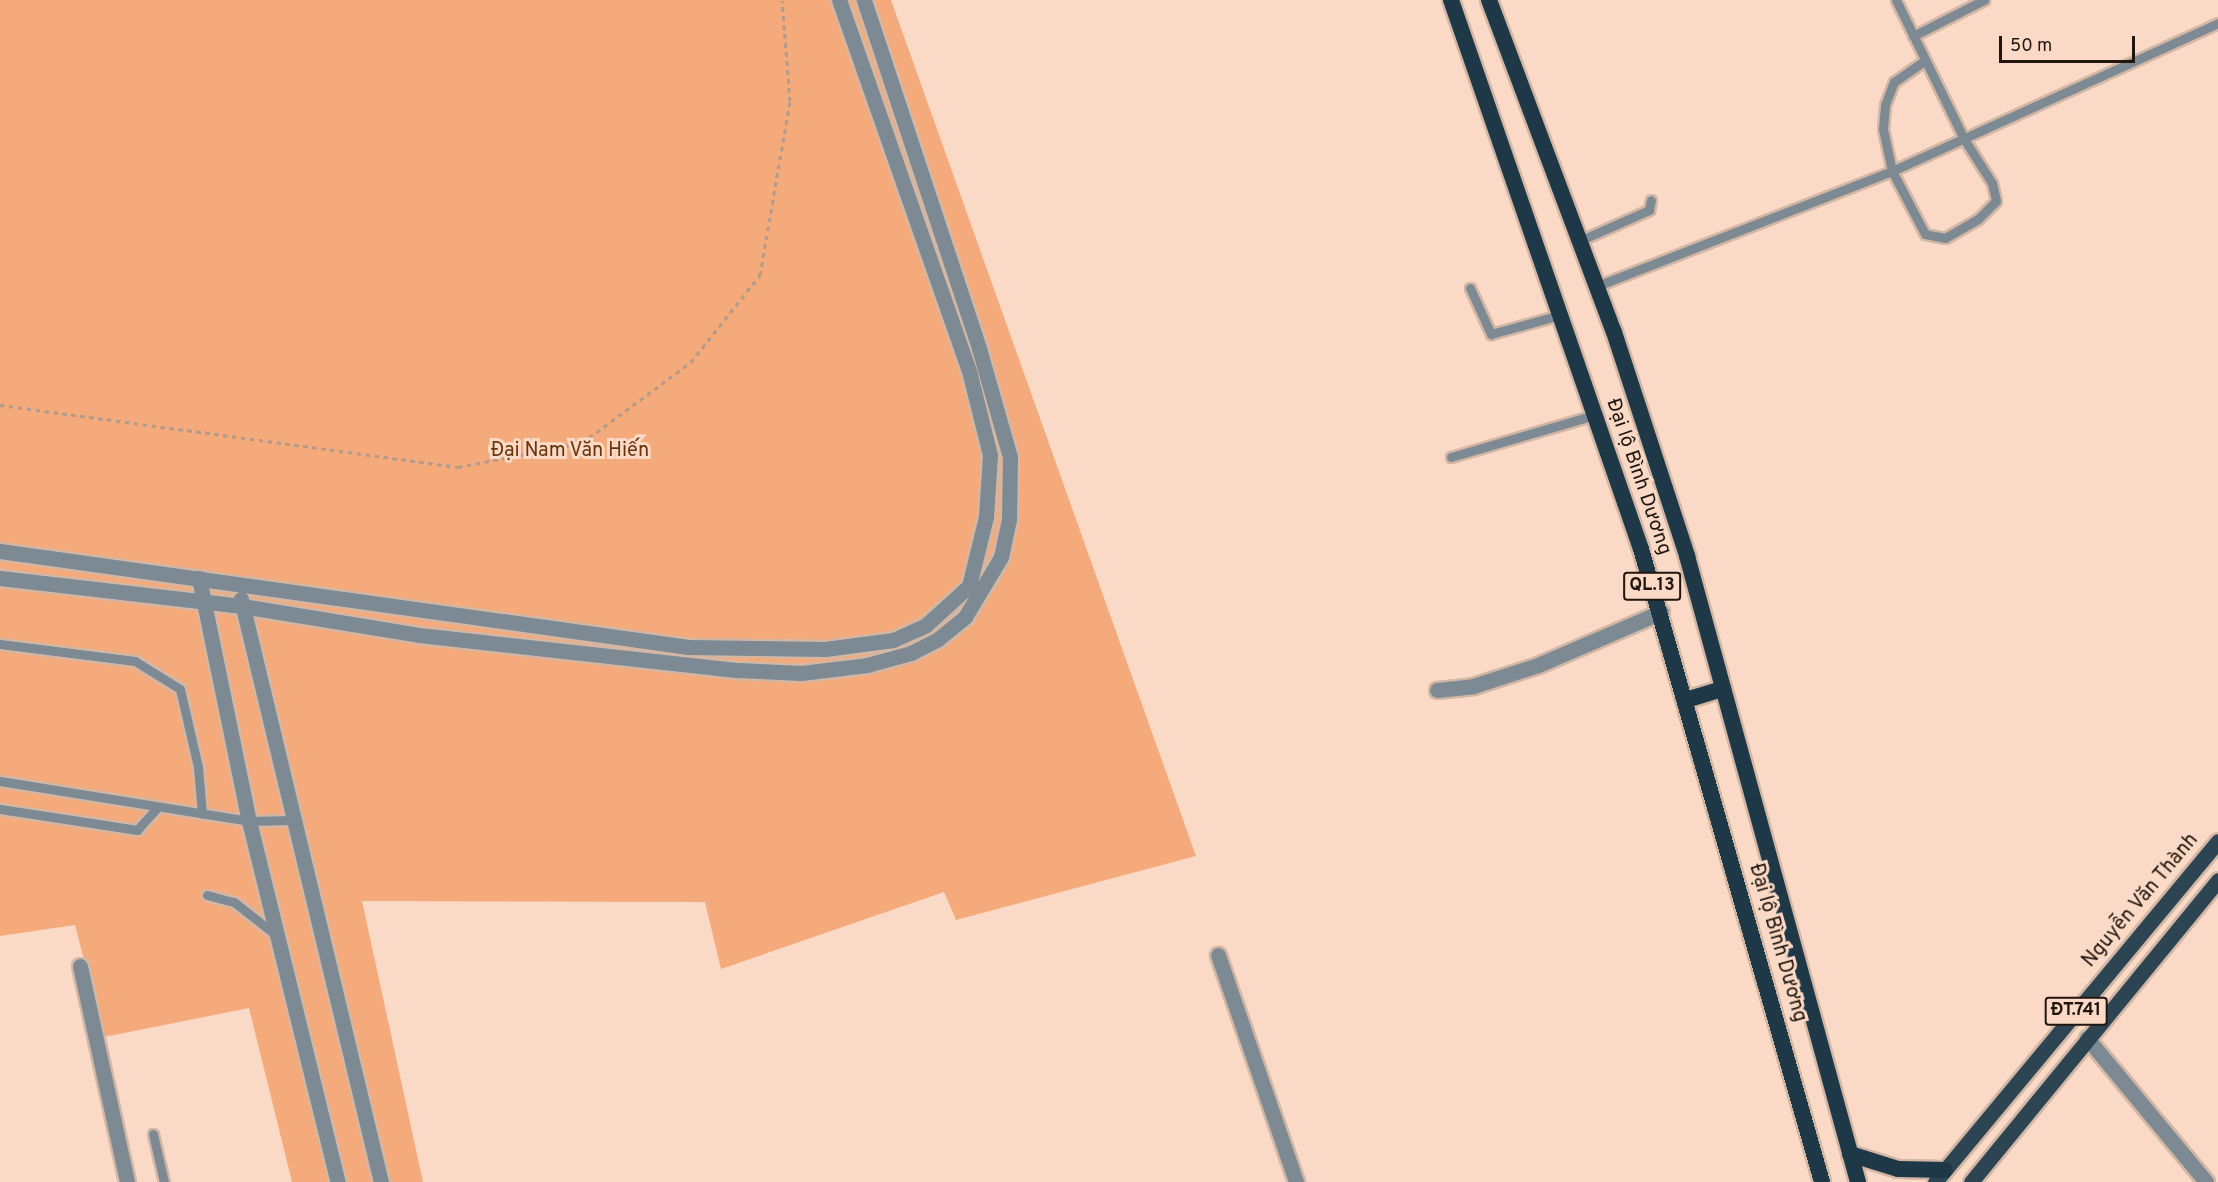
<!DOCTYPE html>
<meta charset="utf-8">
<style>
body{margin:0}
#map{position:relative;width:2218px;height:1182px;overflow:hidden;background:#fadac6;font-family:Overpass,sans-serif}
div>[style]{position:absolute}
.green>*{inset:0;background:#f4aa7b}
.path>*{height:3px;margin-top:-1.5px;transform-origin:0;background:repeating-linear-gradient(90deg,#b39a8a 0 4.5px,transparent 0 9px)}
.roads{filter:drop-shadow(2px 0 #d3b7a5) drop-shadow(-2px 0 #d3b7a5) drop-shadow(0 2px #d3b7a5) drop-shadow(0 -2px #d3b7a5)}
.service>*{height:9px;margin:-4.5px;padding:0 4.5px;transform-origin:4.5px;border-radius:4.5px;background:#7d8a93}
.minor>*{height:15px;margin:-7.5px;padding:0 7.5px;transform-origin:7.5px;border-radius:7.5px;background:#7d8a93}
.primary>*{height:15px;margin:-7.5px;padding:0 7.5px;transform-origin:7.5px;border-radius:7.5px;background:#2d4453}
.trunk>*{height:16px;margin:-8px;padding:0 8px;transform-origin:8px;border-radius:8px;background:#1f3848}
span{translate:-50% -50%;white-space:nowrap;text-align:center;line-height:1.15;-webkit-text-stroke:6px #fadac6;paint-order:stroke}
.shield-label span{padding:2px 4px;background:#fadac6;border:2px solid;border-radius:4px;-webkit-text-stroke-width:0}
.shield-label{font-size:18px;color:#21150f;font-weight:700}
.park-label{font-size:20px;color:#693409}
.street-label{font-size:20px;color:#21150f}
.scale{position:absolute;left:1999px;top:36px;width:136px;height:27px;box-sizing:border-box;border:3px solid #21150f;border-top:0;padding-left:8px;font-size:18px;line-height:21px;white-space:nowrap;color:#21150f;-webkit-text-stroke:4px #fadac6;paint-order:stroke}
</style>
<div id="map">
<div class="green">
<div style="clip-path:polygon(0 0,891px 0,1196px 856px,956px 920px,944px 892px,721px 969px,705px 902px,362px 901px,423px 1182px,292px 1182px,249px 1008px,104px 1037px,75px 925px,0 936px)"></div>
</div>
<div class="path">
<div style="left:0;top:405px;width:462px;rotate:7.7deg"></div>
<div style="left:458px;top:467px;width:126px;rotate:-11deg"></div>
<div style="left:582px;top:443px;width:136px;rotate:-36.6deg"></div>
<div style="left:691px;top:362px;width:111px;rotate:-51.6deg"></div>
<div style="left:760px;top:275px;width:177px;rotate:-80.2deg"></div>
<div style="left:790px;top:101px;width:101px;rotate:-94.5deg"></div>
</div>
<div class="roads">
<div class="service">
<div style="left:1896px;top:0;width:155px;rotate:63.9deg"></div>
<div style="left:1964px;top:139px;width:52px;rotate:57.5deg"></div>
<div style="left:1992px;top:183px;width:18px;rotate:77deg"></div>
<div style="left:1996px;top:201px;width:25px;rotate:135deg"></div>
<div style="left:1978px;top:219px;width:38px;rotate:150deg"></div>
<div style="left:1945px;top:238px;width:20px;rotate:-169deg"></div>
<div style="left:1925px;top:234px;width:71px;rotate:-117.6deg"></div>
<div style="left:1892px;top:171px;width:43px;rotate:-102.1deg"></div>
<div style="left:1883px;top:129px;width:24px;rotate:-85deg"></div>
<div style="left:1885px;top:105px;width:25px;rotate:-69deg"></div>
<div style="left:1894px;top:82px;width:38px;rotate:-35deg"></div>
<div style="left:1913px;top:36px;width:80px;rotate:-26.9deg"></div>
<div style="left:1579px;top:241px;width:77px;rotate:-23.9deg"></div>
<div style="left:1649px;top:210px;width:10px;rotate:-79deg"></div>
<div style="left:1597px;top:286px;width:317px;rotate:-21.3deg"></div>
<div style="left:1892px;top:171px;width:358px;rotate:-24.4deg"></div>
<div style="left:1470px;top:288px;width:51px;rotate:65.5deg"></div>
<div style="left:1491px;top:334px;width:72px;rotate:-15.4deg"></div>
<div style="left:1451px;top:457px;width:150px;rotate:-16.3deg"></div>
<div style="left:0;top:644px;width:136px;rotate:7.2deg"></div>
<div style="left:135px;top:661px;width:53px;rotate:31.9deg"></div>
<div style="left:180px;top:689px;width:80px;rotate:77deg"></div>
<div style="left:198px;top:767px;width:47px;rotate:85.1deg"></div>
<div style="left:0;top:781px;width:252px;rotate:9.1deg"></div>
<div style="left:249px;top:821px;width:43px;rotate:-1.3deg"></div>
<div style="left:0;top:809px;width:139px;rotate:8.7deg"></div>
<div style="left:137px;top:830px;width:30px;rotate:-48deg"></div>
<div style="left:207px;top:895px;width:28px;rotate:15deg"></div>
<div style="left:234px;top:902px;width:53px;rotate:38.2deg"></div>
<div style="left:153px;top:1134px;width:49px;rotate:77.1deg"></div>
</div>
<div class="minor">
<div style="left:0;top:551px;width:695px;rotate:7.94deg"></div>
<div style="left:688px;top:647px;width:137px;rotate:0.8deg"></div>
<div style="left:825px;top:649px;width:69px;rotate:-7.5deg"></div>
<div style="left:893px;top:640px;width:36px;rotate:-24deg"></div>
<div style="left:926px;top:625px;width:58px;rotate:-42.2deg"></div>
<div style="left:969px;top:586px;width:71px;rotate:-76.2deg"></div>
<div style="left:986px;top:517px;width:62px;rotate:-86.3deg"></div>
<div style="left:990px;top:455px;width:87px;rotate:-104deg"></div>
<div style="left:969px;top:371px;width:393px;rotate:-109.3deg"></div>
<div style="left:0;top:578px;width:244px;rotate:6.6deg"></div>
<div style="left:242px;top:606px;width:179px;rotate:9.3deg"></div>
<div style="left:419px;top:635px;width:321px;rotate:6.3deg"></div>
<div style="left:738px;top:670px;width:63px;rotate:2.7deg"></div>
<div style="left:801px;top:673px;width:66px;rotate:-6.9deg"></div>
<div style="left:867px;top:665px;width:46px;rotate:-15.3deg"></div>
<div style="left:911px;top:653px;width:30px;rotate:-27deg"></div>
<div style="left:938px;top:639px;width:35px;rotate:-39deg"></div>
<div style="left:965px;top:617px;width:70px;rotate:-59deg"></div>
<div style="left:1001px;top:557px;width:39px;rotate:-78deg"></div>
<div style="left:1009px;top:519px;width:62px;rotate:-89.1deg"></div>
<div style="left:1010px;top:457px;width:113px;rotate:-105.9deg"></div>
<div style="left:979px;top:348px;width:367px;rotate:-108.3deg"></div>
<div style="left:199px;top:578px;width:248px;rotate:78.4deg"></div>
<div style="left:249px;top:821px;width:372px;rotate:76.2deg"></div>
<div style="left:241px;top:599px;width:600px;rotate:76.5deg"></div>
<div style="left:1437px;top:690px;width:36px;rotate:-6deg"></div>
<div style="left:1473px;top:686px;width:68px;rotate:-17.9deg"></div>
<div style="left:1538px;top:665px;width:134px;rotate:-23.3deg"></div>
<div style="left:1218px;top:955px;width:240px;rotate:71deg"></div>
<div style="left:80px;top:966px;width:221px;rotate:77.7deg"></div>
<div style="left:2087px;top:1038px;width:187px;rotate:50.4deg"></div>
</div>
<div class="primary">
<div style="left:1935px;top:1182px;width:443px;rotate:-50.3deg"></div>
<div style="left:1971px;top:1182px;width:390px;rotate:-50.7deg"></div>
</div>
<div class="trunk">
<div style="left:1451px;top:0;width:581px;rotate:70.91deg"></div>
<div style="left:1641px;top:549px;width:658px;rotate:74.04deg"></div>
<div style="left:1489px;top:0;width:355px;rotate:69.4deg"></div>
<div style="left:1614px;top:332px;width:236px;rotate:71.9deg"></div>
<div style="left:1687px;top:556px;width:649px;rotate:74.72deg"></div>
<div style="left:1686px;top:700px;width:39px;rotate:-17deg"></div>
<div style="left:1850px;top:1154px;width:50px;rotate:17.4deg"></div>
<div style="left:1898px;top:1169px;width:47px;rotate:1.2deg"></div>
</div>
</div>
<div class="shield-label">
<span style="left:1652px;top:586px">QL.13</span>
<span style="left:2076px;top:1011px">ĐT.741</span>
</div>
<div class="park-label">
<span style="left:570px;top:451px">Đại Nam Văn Hiến</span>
</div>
<div class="street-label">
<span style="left:1638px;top:477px;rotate:71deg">Đại lộ Bình Dương</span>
<span style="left:2141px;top:901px;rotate:-50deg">Nguyễn Văn Thành</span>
<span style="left:1777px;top:943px;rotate:74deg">Đại lộ Bình Dương</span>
</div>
<div class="scale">50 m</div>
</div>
